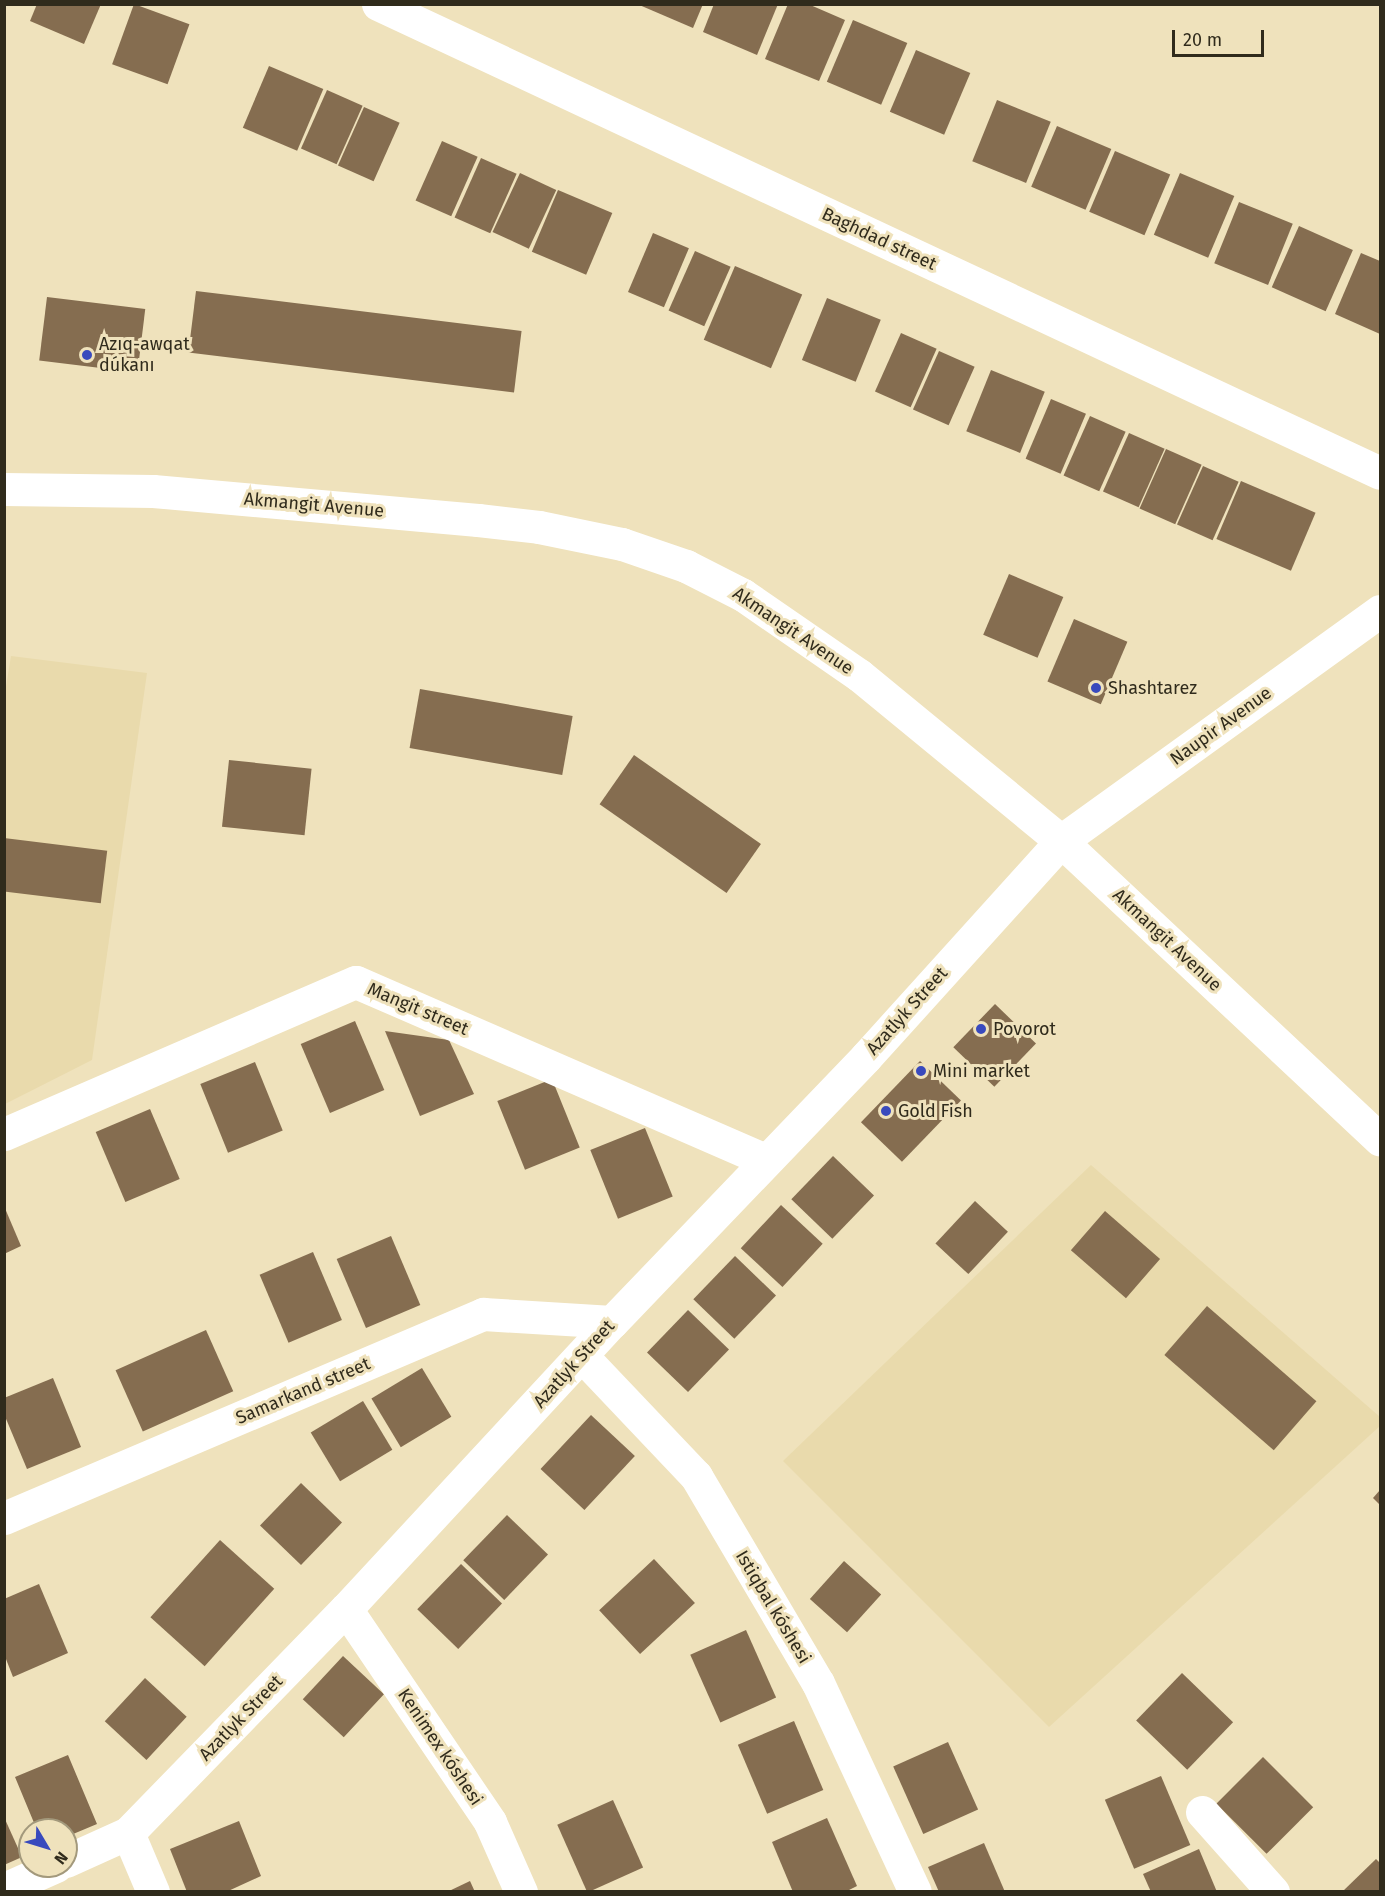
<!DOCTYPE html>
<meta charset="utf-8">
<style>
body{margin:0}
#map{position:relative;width:1385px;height:1896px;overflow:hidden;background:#efe2bc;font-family:"Fira Sans",sans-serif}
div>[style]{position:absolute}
.built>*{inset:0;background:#e9daac}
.building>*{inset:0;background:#856d50;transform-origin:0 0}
.street>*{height:33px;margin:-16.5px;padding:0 16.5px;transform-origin:16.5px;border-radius:16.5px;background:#fff}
.secondary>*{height:33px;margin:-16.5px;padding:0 16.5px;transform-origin:16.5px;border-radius:16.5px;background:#fff}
.dots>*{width:16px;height:16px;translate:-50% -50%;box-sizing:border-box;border:3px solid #efe2bc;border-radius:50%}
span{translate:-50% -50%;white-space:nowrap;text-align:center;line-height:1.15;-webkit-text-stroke:6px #efe2bc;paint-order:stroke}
.street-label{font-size:18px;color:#302b1c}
.poi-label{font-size:18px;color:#302b1c}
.left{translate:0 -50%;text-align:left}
.frame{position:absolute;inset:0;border:6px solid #302b1c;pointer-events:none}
.north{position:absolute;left:18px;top:1818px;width:60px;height:60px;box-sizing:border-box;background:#efe2bc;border:2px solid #a3997c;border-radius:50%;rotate:128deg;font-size:16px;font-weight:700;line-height:24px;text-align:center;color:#302b1c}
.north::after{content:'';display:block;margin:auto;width:21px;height:27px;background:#394abd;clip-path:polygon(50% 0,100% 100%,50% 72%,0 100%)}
.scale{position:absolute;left:1172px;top:30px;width:92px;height:27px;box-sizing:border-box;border:3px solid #302b1c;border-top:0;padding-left:8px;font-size:18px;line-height:21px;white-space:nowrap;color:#302b1c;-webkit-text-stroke:4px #efe2bc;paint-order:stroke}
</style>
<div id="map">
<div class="built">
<div style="clip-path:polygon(11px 656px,147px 673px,92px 1060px,5px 1104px,4px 699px)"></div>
<div style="clip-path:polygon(1091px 1165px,1380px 1417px,1380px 1426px,1049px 1727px,783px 1461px)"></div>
</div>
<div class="building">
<div style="clip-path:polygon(37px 4px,101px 4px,84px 44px,30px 21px)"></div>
<div style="left:134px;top:4px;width:59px;height:64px;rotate:20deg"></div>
<div style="clip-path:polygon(637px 4px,703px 4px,693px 28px)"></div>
<div style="clip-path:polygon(714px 4px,778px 4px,757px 55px,703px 32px)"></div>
<div style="clip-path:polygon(788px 4px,808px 4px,845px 20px,819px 81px,765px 59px)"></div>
<div style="left:853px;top:20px;width:59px;height:67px;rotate:23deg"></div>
<div style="left:916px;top:50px;width:59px;height:67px;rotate:23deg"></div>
<div style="left:269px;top:66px;width:59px;height:67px;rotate:23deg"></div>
<div style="left:327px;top:90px;width:39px;height:64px;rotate:24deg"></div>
<div style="left:997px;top:100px;width:58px;height:66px;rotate:22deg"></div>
<div style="left:364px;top:107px;width:39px;height:64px;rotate:24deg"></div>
<div style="left:1057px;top:126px;width:59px;height:66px;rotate:23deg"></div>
<div style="left:442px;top:141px;width:39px;height:65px;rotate:24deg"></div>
<div style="left:1115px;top:151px;width:60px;height:66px;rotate:23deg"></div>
<div style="left:481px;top:158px;width:39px;height:65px;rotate:24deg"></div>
<div style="left:520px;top:173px;width:40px;height:65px;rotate:25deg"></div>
<div style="left:1180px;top:173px;width:59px;height:67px;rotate:23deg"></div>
<div style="left:558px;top:190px;width:59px;height:67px;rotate:23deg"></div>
<div style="left:1239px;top:202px;width:58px;height:66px;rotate:22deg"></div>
<div style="left:1299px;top:226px;width:59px;height:67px;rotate:24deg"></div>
<div style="left:653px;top:233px;width:39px;height:64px;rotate:23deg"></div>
<div style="left:695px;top:251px;width:39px;height:65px;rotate:24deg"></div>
<div style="clip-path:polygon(1361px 253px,1380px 261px,1380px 334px,1335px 314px)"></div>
<div style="left:735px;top:266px;width:73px;height:80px;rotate:23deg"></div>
<div style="left:196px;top:291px;width:328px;height:62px;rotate:7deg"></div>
<div style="left:47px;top:297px;width:99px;height:64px;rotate:7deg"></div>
<div style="left:827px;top:298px;width:58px;height:67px;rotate:22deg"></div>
<div style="left:901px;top:333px;width:39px;height:64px;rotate:24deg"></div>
<div style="left:939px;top:351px;width:39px;height:64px;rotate:24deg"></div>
<div style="left:991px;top:370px;width:58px;height:66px;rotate:22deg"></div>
<div style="left:1051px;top:399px;width:38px;height:65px;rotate:23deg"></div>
<div style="left:1090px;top:416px;width:39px;height:65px;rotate:24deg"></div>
<div style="left:1129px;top:433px;width:39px;height:64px;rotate:24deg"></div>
<div style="left:1166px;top:449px;width:39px;height:65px;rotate:24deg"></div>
<div style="left:1203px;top:466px;width:39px;height:64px;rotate:24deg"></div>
<div style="left:1241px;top:481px;width:81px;height:63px;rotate:23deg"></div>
<div style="left:1009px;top:574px;width:59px;height:66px;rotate:23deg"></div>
<div style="left:1074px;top:619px;width:58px;height:68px;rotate:23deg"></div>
<div style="left:420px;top:689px;width:155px;height:60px;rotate:10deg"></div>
<div style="left:634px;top:755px;width:155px;height:60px;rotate:35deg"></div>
<div style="left:229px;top:760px;width:83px;height:67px;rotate:6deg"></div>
<div style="left:4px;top:838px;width:104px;height:53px;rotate:7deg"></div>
<div style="left:995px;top:1004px;width:57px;height:60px;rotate:44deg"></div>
<div style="left:355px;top:1021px;width:75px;height:59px;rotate:67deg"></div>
<div style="clip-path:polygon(385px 1031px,449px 1040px,474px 1094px,420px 1116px)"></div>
<div style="left:920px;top:1061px;width:57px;height:85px;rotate:44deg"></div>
<div style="left:255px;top:1062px;width:74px;height:59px;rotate:68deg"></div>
<div style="left:552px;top:1079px;width:74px;height:59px;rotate:68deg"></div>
<div style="left:150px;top:1109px;width:76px;height:59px;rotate:67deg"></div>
<div style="left:645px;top:1128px;width:74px;height:59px;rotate:68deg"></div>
<div style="left:833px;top:1156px;width:57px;height:60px;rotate:44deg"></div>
<div style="left:975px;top:1201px;width:45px;height:58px;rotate:43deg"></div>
<div style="left:781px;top:1205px;width:57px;height:59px;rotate:43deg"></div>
<div style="clip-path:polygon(4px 1206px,21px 1246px,4px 1254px)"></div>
<div style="left:1105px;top:1211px;width:73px;height:52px;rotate:41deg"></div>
<div style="left:391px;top:1236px;width:75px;height:59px;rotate:67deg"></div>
<div style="left:313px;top:1252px;width:74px;height:58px;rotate:67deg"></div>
<div style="left:735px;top:1256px;width:57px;height:60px;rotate:44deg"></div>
<div style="left:1207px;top:1306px;width:145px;height:65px;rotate:41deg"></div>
<div style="left:688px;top:1310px;width:57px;height:59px;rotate:44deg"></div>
<div style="left:206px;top:1330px;width:67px;height:99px;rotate:66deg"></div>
<div style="left:422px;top:1368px;width:57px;height:59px;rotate:59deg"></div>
<div style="clip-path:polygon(53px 1378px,81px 1447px,27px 1469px,4px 1414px,4px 1398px)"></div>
<div style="left:363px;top:1401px;width:57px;height:61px;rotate:59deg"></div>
<div style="left:591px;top:1415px;width:60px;height:74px;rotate:43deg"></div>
<div style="left:301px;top:1483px;width:57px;height:59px;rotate:44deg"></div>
<div style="clip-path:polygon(1380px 1490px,1380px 1505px,1373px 1498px)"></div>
<div style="left:507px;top:1515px;width:57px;height:63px;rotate:44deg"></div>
<div style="left:220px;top:1540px;width:73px;height:104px;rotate:42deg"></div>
<div style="left:654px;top:1559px;width:60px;height:75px;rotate:47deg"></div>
<div style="left:844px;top:1561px;width:50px;height:51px;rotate:42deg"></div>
<div style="left:461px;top:1564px;width:57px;height:63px;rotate:44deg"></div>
<div style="clip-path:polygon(39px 1584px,68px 1653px,13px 1677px,4px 1654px,4px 1599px)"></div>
<div style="left:746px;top:1630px;width:74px;height:61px;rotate:66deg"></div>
<div style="left:343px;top:1656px;width:56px;height:59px;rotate:43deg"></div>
<div style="left:1182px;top:1673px;width:71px;height:66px;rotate:44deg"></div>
<div style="left:145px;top:1678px;width:57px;height:59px;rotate:43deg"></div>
<div style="left:794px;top:1721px;width:75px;height:61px;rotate:67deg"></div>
<div style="left:948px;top:1742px;width:74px;height:60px;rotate:66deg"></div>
<div style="clip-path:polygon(68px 1755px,97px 1824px,66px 1837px,66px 1830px,37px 1830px,15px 1777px)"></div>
<div style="left:1263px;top:1757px;width:71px;height:66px;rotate:45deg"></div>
<div style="left:1161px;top:1776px;width:75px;height:61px;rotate:67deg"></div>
<div style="left:613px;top:1800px;width:74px;height:61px;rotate:66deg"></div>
<div style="clip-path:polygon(4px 1817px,22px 1857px,4px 1865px)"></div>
<div style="clip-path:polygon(827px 1818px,857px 1886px,845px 1892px,793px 1892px,772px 1842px)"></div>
<div style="clip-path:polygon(239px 1821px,261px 1876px,226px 1892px,187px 1892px,170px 1849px)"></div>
<div style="clip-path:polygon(984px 1843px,1005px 1892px,939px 1892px,928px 1867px)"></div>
<div style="clip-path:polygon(1199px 1849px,1217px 1892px,1151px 1892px,1143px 1874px)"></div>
<div style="clip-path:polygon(1376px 1859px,1380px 1863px,1380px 1892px,1342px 1892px)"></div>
<div style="clip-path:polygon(470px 1881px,475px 1892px,447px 1892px)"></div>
</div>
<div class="street">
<div style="left:378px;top:4px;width:1106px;rotate:25.08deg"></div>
<div style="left:4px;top:1134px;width:383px;rotate:-23.4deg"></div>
<div style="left:356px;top:982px;width:446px;rotate:23.5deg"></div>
<div style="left:582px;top:1356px;width:166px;rotate:46.5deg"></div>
<div style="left:696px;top:1476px;width:240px;rotate:59.5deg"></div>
<div style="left:818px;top:1683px;width:230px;rotate:65.1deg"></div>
<div style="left:4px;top:1518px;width:521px;rotate:-23.07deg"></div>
<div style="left:483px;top:1314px;width:129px;rotate:3.5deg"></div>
<div style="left:346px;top:1609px;width:257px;rotate:55.9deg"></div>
<div style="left:490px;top:1822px;width:77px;rotate:66.1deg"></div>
<div style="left:1202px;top:1812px;width:107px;rotate:48.4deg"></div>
<div style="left:128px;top:1833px;width:64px;rotate:67deg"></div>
<div style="left:66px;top:1861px;width:68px;rotate:-24.3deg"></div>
<div style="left:128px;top:1833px;width:313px;rotate:-45.8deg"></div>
<div style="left:346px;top:1609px;width:391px;rotate:-47.2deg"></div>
<div style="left:612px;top:1322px;width:367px;rotate:-46.2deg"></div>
<div style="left:866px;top:1057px;width:291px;rotate:-47.9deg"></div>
<div style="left:4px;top:1889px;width:57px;rotate:-23.9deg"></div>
</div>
<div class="secondary">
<div style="left:4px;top:489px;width:149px;rotate:0.8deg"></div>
<div style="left:153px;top:491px;width:326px;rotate:5.1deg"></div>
<div style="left:478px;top:520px;width:61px;rotate:6.5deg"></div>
<div style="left:539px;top:527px;width:85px;rotate:11.6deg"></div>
<div style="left:622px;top:544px;width:68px;rotate:19deg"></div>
<div style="left:686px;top:566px;width:64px;rotate:27deg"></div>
<div style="left:743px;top:595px;width:141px;rotate:34.6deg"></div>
<div style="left:859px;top:675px;width:261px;rotate:39.4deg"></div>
<div style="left:1061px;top:841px;width:437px;rotate:43.1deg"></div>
<div style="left:1061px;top:841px;width:393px;rotate:-35.8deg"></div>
</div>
<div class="dots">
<div style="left:87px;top:355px;background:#394abd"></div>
<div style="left:1096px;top:688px;background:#394abd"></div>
<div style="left:981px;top:1029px;background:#394abd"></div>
<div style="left:921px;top:1071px;background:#394abd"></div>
<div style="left:886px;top:1111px;background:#394abd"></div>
</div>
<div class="street-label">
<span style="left:879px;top:239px;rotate:25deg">Baghdad street</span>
<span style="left:314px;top:505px;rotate:5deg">Akmangit Avenue</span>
<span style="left:793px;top:631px;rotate:34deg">Akmangit Avenue</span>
<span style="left:1221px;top:726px;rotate:-36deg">Naupir Avenue</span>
<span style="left:1167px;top:940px;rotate:43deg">Akmangit Avenue</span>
<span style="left:418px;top:1009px;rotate:23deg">Mangit street</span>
<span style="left:907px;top:1011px;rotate:-48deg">Azatlyk Street</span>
<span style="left:574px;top:1364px;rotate:-48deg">Azatlyk Street</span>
<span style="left:303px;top:1391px;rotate:-23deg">Samarkand street</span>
<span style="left:773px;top:1607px;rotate:59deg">Istiqbal kóshesi</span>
<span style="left:241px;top:1718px;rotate:-46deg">Azatlyk Street</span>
<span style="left:440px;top:1747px;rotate:56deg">Kenimex kóshesi</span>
</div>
<div class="poi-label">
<span class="left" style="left:99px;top:355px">Azıq-awqat<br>dúkanı</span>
<span class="left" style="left:1108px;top:688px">Shashtarez</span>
<span class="left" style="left:993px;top:1029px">Povorot</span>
<span class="left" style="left:933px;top:1071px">Mini market</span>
<span class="left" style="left:898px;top:1111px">Gold Fish</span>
</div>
<div class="frame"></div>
<div class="north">N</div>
<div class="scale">20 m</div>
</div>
